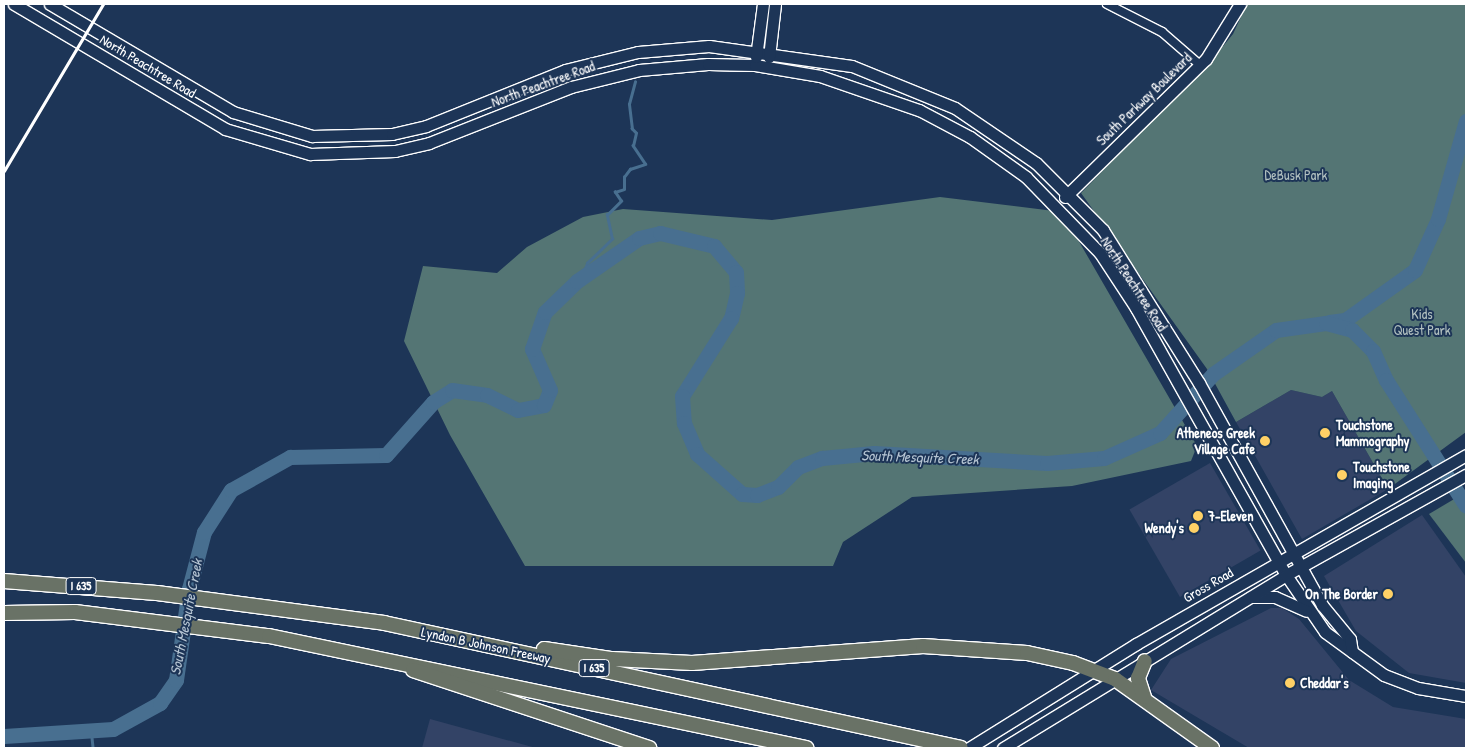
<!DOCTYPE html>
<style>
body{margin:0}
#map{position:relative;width:1470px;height:752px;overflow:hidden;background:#1d3557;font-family:"Patrick Hand",sans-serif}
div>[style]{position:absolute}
.built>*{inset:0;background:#334366;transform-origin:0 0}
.green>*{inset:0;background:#547574}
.stream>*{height:2.5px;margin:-1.25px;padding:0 1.25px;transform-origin:1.25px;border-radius:1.25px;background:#486f90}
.river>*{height:15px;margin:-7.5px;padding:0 7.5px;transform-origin:7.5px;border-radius:7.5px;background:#486f90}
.roads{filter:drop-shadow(1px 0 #fff) drop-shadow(-1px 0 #fff) drop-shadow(0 1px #fff) drop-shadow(0 -1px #fff)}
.street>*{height:8px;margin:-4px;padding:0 4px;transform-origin:4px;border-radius:4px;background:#1d3557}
.secondary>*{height:11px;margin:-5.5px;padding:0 5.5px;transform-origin:5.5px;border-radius:5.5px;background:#1d3557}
.highway>*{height:14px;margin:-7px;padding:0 7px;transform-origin:7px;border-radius:7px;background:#697266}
.rail>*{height:2.5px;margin:-1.25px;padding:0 1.25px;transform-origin:1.25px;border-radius:1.25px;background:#fff}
.dots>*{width:14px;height:14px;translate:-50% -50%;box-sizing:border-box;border:2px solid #1d3557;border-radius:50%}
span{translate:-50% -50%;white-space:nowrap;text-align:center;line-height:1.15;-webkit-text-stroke:4px #1d3557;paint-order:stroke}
.shield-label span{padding:1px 4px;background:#1d3557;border:1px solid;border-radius:4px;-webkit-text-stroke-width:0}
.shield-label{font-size:12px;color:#fff;font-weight:700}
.street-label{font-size:14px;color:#fff}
.park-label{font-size:14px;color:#b2c1c0}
.poi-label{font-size:14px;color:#fff;font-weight:700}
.left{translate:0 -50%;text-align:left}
.right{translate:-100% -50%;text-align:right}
.water-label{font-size:15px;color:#b6c5d3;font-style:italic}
.frame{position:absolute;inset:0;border:5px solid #fff;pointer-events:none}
</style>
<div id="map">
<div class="built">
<div style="clip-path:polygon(1291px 390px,1322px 397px,1332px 391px,1388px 489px,1302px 539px,1236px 422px)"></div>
<div style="left:1210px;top:463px;width:101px;height:93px;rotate:60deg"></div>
<div style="clip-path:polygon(1422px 515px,1466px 577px,1466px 683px,1409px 673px,1356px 631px,1324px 576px)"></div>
<div style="clip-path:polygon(1271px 608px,1282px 608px,1299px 619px,1349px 680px,1393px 707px,1466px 719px,1466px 748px,1249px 748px,1151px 690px,1171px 659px)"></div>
<div style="clip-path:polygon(430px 719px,536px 748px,422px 748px)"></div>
</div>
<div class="green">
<div style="clip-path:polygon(1247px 4px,1466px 4px,1466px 432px,1388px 489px,1332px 391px,1322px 397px,1291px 390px,1236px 422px,1207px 369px,1081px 193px,1215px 56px,1233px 34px)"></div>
<div style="clip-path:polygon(940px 197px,1062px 212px,1197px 446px,1191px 461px,1072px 486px,912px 497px,843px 542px,833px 566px,525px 566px,450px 435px,404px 341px,423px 266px,497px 273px,527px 247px,583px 217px,623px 209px,772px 220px)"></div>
<div style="clip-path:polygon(1466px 492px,1466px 563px,1429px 514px)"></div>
</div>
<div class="stream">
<div style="left:581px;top:279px;width:17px;rotate:-69deg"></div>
<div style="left:587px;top:263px;width:35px;rotate:-44deg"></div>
<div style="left:612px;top:239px;width:25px;rotate:-102deg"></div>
<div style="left:607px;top:215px;width:20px;rotate:-45deg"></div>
<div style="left:621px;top:201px;width:11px;rotate:-124deg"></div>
<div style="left:615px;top:192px;width:9px;rotate:-18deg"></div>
<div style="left:624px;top:189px;width:12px;rotate:-90deg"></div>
<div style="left:624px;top:177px;width:10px;rotate:-53deg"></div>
<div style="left:630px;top:169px;width:16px;rotate:-18deg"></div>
<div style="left:645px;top:164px;width:22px;rotate:-124deg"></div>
<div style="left:633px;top:146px;width:13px;rotate:-77deg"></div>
<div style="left:636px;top:133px;width:6px;rotate:-135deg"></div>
<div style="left:632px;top:129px;width:25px;rotate:-97deg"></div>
<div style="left:629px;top:104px;width:23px;rotate:-75deg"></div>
<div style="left:91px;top:728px;width:20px;rotate:84deg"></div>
</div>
<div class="river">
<div style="left:1329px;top:322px;width:16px;rotate:-7deg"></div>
<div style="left:1345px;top:320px;width:86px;rotate:-35.5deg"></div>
<div style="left:1415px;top:270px;width:56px;rotate:-65.7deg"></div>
<div style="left:1438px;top:219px;width:102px;rotate:-74.1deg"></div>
<div style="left:4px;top:736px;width:109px;rotate:-3.7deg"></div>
<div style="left:113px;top:729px;width:54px;rotate:-29deg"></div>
<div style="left:160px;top:703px;width:28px;rotate:-55deg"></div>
<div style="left:176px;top:680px;width:92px;rotate:-81.9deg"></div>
<div style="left:189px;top:589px;width:59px;rotate:-75.3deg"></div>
<div style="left:204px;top:532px;width:50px;rotate:-57.3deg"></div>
<div style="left:231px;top:490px;width:68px;rotate:-29.2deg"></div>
<div style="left:290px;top:457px;width:96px;rotate:-1.2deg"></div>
<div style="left:386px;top:455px;width:71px;rotate:-48.4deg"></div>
<div style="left:433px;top:402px;width:22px;rotate:-32deg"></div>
<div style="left:452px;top:390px;width:35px;rotate:8deg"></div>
<div style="left:487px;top:395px;width:34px;rotate:26deg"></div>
<div style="left:518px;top:410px;width:26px;rotate:-11deg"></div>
<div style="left:544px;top:405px;width:16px;rotate:-68deg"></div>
<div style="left:550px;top:390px;width:45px;rotate:-113.7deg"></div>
<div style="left:532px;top:349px;width:39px;rotate:-71deg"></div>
<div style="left:545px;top:312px;width:45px;rotate:-44.1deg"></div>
<div style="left:577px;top:281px;width:75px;rotate:-34.7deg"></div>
<div style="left:639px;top:238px;width:22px;rotate:-13deg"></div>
<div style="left:660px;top:233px;width:56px;rotate:13.5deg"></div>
<div style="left:714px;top:246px;width:34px;rotate:50deg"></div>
<div style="left:736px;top:272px;width:21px;rotate:87deg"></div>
<div style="left:737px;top:293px;width:26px;rotate:103deg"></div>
<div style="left:731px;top:318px;width:92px;rotate:122.1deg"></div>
<div style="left:682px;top:396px;width:27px;rotate:86deg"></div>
<div style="left:684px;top:423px;width:34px;rotate:67deg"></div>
<div style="left:697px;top:454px;width:60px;rotate:41.6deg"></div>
<div style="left:742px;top:494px;width:15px;rotate:4deg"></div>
<div style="left:757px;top:495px;width:22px;rotate:-21deg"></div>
<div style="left:778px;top:487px;width:28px;rotate:-45deg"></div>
<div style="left:798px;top:467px;width:26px;rotate:-21deg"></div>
<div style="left:822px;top:458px;width:52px;rotate:-5.5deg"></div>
<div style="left:874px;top:453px;width:173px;rotate:3.3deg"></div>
<div style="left:1047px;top:463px;width:57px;rotate:-5deg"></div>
<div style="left:1104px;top:458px;width:61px;rotate:-24.1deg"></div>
<div style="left:1160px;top:433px;width:79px;rotate:-48.1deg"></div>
<div style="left:1213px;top:374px;width:77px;rotate:-34.9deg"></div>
<div style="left:1276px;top:330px;width:50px;rotate:-8deg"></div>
<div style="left:1326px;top:323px;width:27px;rotate:15deg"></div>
<div style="left:1352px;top:330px;width:30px;rotate:45deg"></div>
<div style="left:1373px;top:351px;width:32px;rotate:66deg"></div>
<div style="left:1386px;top:380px;width:149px;rotate:57.6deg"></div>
</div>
<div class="roads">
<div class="street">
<div style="left:1107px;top:4px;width:62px;rotate:27deg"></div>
<div style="left:1162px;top:32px;width:50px;rotate:41deg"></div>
</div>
<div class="secondary">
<div style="left:14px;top:4px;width:245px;rotate:30.6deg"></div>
<div style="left:225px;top:129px;width:89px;rotate:16.4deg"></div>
<div style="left:310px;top:154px;width:85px;rotate:-2deg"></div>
<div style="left:395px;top:151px;width:35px;rotate:-13deg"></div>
<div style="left:429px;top:143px;width:153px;rotate:-21.5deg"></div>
<div style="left:571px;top:87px;width:70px;rotate:-14deg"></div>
<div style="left:639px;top:70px;width:69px;rotate:-5deg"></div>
<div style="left:708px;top:64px;width:47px;rotate:1.2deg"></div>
<div style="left:755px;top:65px;width:66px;rotate:9.6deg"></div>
<div style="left:820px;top:76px;width:105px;rotate:19deg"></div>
<div style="left:919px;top:110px;width:58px;rotate:27.9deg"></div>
<div style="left:970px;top:137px;width:69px;rotate:35.5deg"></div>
<div style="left:1026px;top:177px;width:106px;rotate:45.8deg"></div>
<div style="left:1100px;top:253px;width:66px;rotate:56.8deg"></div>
<div style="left:1136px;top:308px;width:306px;rotate:60.7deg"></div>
<div style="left:1286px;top:575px;width:69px;rotate:55.6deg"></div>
<div style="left:1325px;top:632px;width:73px;rotate:36.1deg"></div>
<div style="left:1384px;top:675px;width:36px;rotate:21deg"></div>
<div style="left:1418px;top:688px;width:49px;rotate:9.5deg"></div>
<div style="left:50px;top:4px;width:212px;rotate:30.5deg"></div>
<div style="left:233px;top:112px;width:83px;rotate:16.9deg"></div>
<div style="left:312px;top:136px;width:80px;rotate:-1.4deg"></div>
<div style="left:392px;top:134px;width:35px;rotate:-13deg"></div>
<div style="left:426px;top:126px;width:150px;rotate:-21.9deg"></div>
<div style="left:565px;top:70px;width:75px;rotate:-13.9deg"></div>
<div style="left:638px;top:52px;width:71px;rotate:-4.8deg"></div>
<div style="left:709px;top:46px;width:144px;rotate:8deg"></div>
<div style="left:852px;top:66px;width:111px;rotate:22.2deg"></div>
<div style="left:955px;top:108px;width:98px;rotate:34.2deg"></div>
<div style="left:1036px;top:163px;width:95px;rotate:45deg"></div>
<div style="left:1103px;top:230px;width:181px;rotate:57.9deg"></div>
<div style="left:1199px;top:383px;width:254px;rotate:61deg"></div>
<div style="left:1322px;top:605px;width:44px;rotate:50.5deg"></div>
<div style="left:1350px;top:639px;width:13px;rotate:81deg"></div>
<div style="left:756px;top:57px;width:53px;rotate:-82.5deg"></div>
<div style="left:769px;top:57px;width:53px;rotate:-83.5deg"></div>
<div style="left:1065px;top:197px;width:197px;rotate:-44.4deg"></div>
<div style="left:1206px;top:59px;width:65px;rotate:-58.3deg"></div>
<div style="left:1251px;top:597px;width:24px"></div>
<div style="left:1275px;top:597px;width:34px;rotate:24deg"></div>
<div style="left:969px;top:748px;width:197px;rotate:-31.9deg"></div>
<div style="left:1136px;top:644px;width:380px;rotate:-29.8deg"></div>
<div style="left:1003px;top:748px;width:332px;rotate:-31.4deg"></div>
<div style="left:1286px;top:575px;width:206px;rotate:-29.1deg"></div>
</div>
<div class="highway">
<div style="left:4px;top:581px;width:153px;rotate:4.5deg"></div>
<div style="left:157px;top:593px;width:229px;rotate:7.5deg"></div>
<div style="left:384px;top:623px;width:590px;rotate:12.22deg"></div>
<div style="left:4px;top:613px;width:71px;rotate:-0.8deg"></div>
<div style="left:75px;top:612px;width:195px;rotate:7.1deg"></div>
<div style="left:269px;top:636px;width:549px;rotate:11.78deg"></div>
<div style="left:544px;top:649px;width:69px;rotate:8.4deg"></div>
<div style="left:612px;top:659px;width:80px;rotate:2.9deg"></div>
<div style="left:692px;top:663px;width:232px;rotate:-4.2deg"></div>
<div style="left:923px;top:646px;width:104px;rotate:3.9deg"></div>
<div style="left:1027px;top:653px;width:47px;rotate:12.3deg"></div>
<div style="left:1073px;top:663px;width:45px;rotate:20.9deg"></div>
<div style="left:1115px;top:679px;width:119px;rotate:35.4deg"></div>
<div style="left:413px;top:670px;width:249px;rotate:18.3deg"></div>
<div style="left:1144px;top:697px;width:20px;rotate:-108deg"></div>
<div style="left:1138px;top:678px;width:18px;rotate:-68deg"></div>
</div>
</div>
<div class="rail">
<div style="left:4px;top:171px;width:194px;rotate:-59.3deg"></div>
</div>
<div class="dots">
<div style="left:1325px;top:433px;background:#ffd166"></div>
<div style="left:1265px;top:441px;background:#ffd166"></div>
<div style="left:1342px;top:475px;background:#ffd166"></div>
<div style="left:1198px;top:516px;background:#ffd166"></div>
<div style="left:1194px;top:528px;background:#ffd166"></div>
<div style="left:1388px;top:594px;background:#ffd166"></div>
<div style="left:1290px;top:683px;background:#ffd166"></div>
</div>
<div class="shield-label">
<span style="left:81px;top:586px">I 635</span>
<span style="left:594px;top:668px">I 635</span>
</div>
<div class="street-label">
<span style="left:148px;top:66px;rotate:31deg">North Peachtree Road</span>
<span style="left:543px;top:84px;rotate:-20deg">North Peachtree Road</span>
<span style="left:1144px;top:99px;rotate:-44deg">South Parkway Boulevard</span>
<span style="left:1134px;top:284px;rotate:57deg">North Peachtree Road</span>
<span style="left:1208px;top:585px;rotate:-30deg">Gross Road</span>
<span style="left:486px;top:645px;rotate:12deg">Lyndon B Johnson Freeway</span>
</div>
<div class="park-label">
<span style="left:1296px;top:175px">DeBusk Park</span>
<span style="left:1422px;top:322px">Kids<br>Quest Park</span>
</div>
<div class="poi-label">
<span class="left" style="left:1336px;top:433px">Touchstone<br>Mammography</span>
<span class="right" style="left:1255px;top:441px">Atheneos Greek<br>Village Cafe</span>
<span class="left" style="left:1353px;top:475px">Touchstone<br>Imaging</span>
<span class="left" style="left:1208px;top:516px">7-Eleven</span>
<span class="right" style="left:1184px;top:528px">Wendy's</span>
<span class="right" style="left:1378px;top:594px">On The Border</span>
<span class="left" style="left:1300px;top:683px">Cheddar's</span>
</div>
<div class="water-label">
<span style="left:920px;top:457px;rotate:2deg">South Mesquite Creek</span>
<span style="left:186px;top:617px;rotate:-79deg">South Mesquite Creek</span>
</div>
<div class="frame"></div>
</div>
